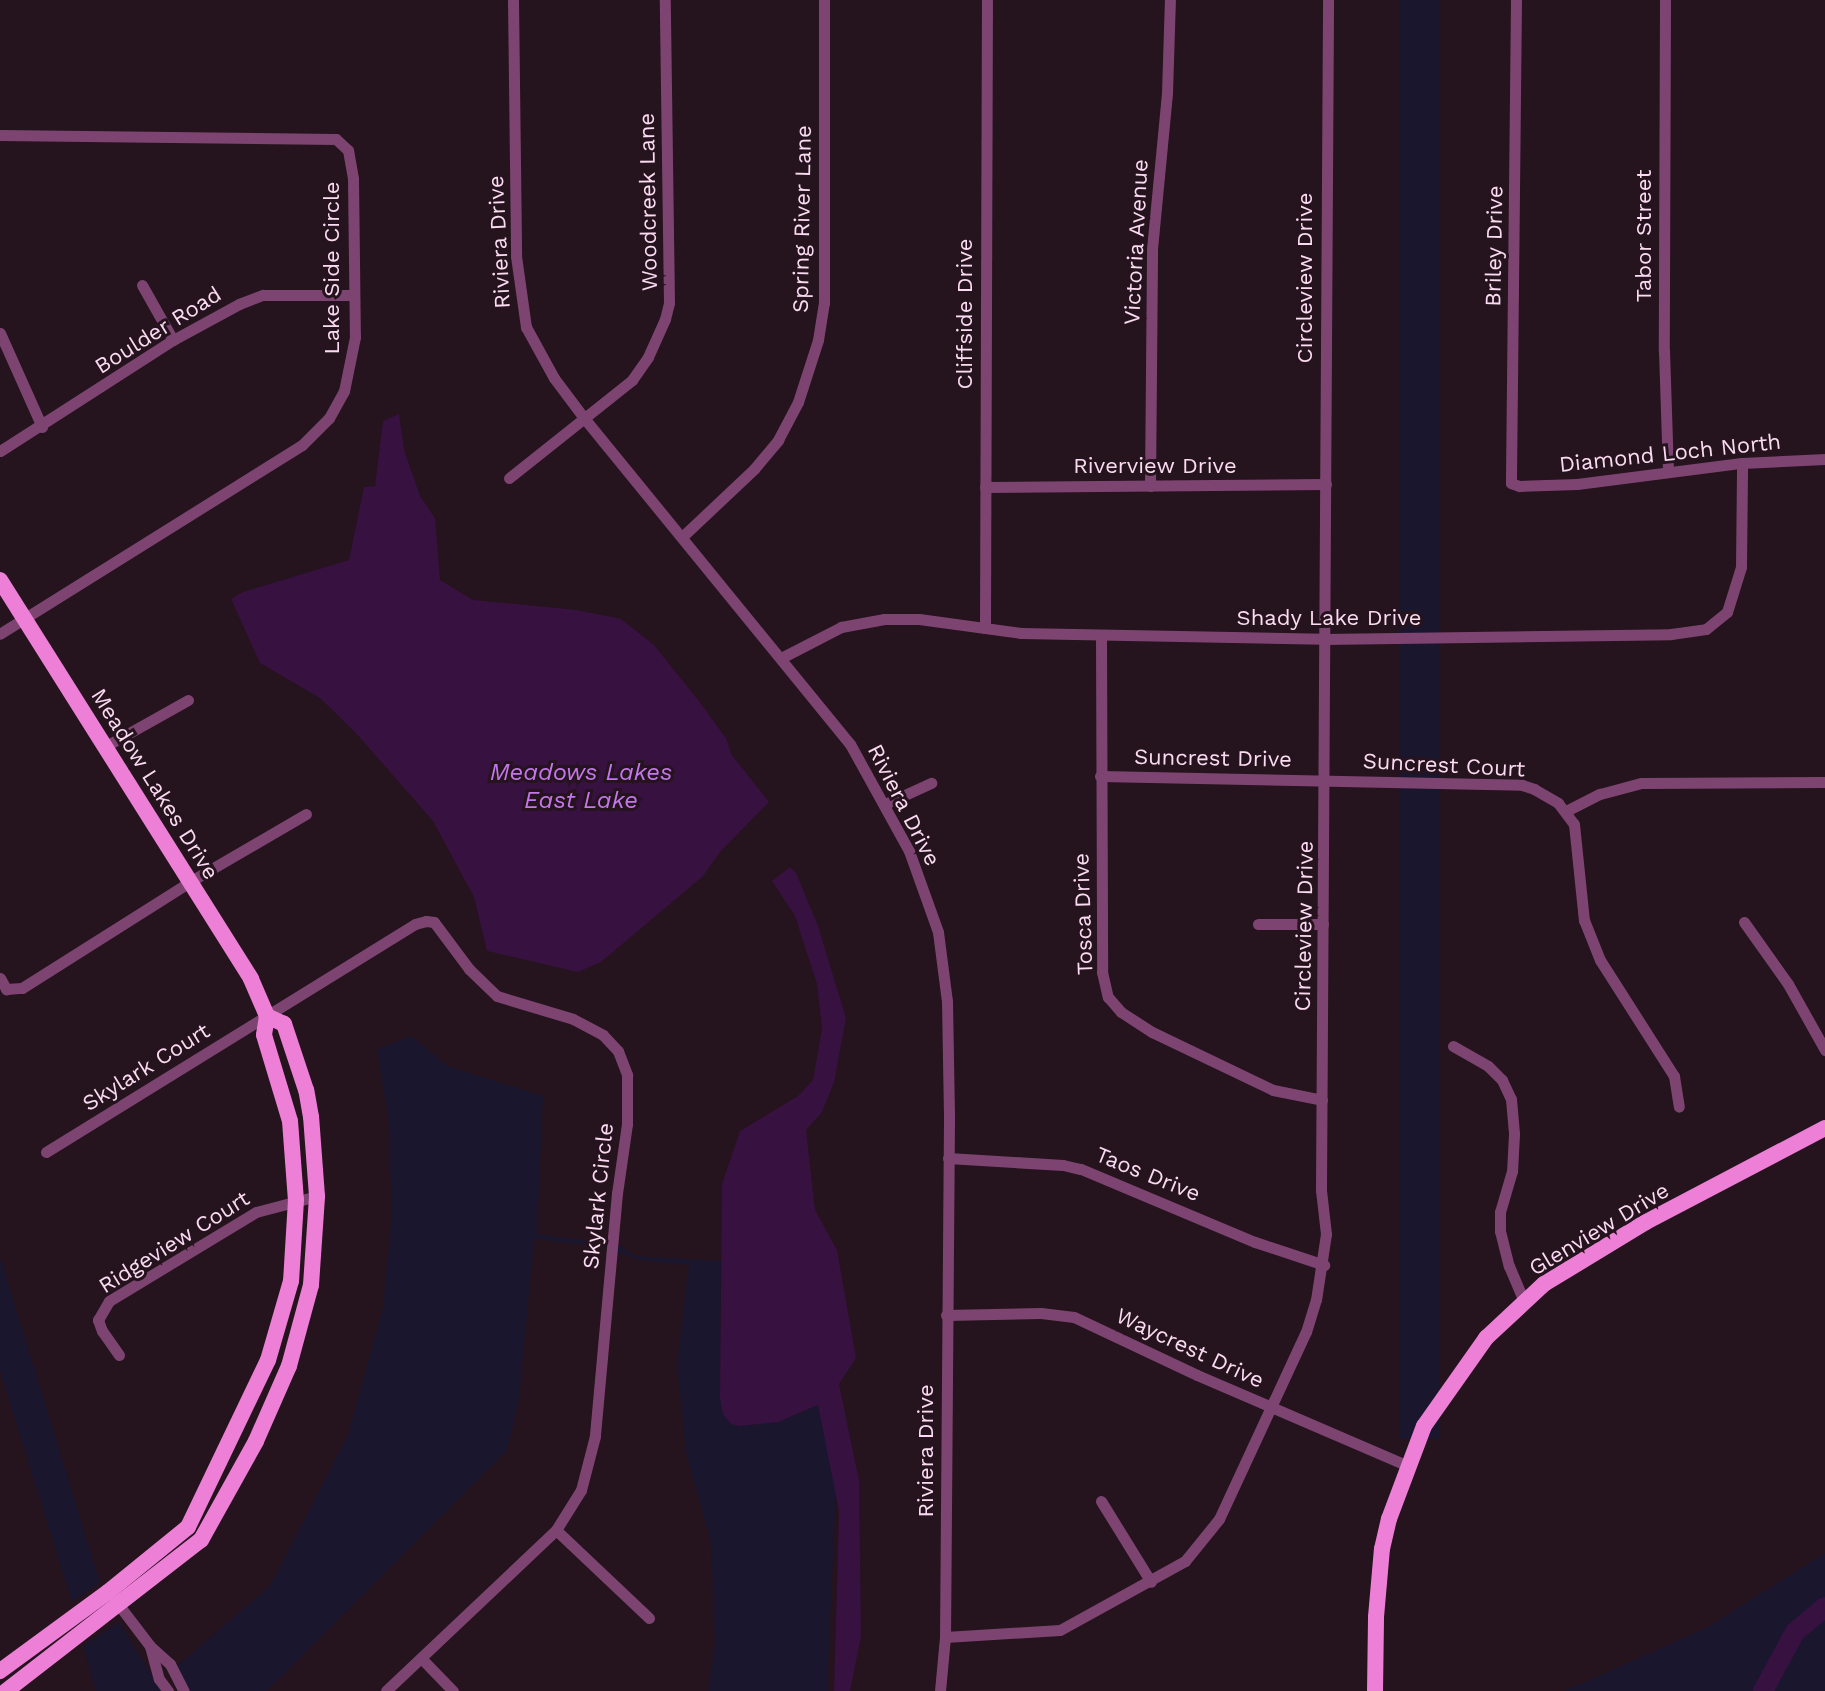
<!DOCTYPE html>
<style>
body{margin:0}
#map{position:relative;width:1825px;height:1691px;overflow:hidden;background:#25131e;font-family:"Work Sans",sans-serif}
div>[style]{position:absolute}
.green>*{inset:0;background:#1a162e;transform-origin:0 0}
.water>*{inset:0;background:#37113f}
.river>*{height:20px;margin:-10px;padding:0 10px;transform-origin:10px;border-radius:10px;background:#37113f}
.street>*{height:11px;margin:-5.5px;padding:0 5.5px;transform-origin:5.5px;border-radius:5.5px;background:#7e4471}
.secondary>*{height:16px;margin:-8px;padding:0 8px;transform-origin:8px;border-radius:8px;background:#ee7fd6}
span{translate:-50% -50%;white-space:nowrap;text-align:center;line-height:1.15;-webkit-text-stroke:6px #25131e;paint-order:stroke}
.street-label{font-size:22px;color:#fadbf1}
.water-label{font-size:24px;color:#c477ed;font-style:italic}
</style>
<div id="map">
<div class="green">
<div style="left:1400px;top:0;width:39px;height:1439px"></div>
<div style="clip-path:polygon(411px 1036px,447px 1066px,543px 1096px,537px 1234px,620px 1245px,634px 1256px,721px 1261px,720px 1398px,778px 1422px,818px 1405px,836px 1487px,827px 1691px,708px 1691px,715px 1643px,711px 1544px,686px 1452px,677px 1365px,689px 1265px,640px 1260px,603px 1247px,534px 1239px,519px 1399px,507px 1450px,267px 1691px,189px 1691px,177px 1666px,270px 1586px,348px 1435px,383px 1308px,392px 1213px,388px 1115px,377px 1050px)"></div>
<div style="clip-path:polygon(0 1257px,100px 1583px,72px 1602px,0 1371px)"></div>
<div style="clip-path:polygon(1825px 1553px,1825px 1691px,1565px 1691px,1706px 1628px)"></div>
<div style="clip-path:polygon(119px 1622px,162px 1691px,96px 1691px,83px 1646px)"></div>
</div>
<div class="water">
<div style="clip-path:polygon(399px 414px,404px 450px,420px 496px,435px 518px,440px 580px,473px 600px,577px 610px,621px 619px,654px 645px,702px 705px,727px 740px,731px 754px,769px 802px,721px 851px,702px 877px,601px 962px,578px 972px,487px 951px,474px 897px,433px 821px,355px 732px,320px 698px,260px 663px,231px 599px,243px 592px,349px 560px,364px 487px,375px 486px,383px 421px)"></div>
<div style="clip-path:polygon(790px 867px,796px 873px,818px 926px,846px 1018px,834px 1082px,822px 1112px,806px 1130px,815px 1210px,837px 1250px,856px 1358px,839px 1384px,859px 1481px,861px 1636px,850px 1691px,834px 1691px,839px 1511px,818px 1405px,778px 1422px,740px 1426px,731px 1424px,723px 1414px,720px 1398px,722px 1184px,740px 1131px,798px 1096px,813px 1080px,822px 1029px,817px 984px,795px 916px,772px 881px)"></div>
</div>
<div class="river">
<div style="left:1763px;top:1691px;width:67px;rotate:-61.5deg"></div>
<div style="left:1795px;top:1632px;width:39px;rotate:-40deg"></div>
</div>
<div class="street">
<div style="left:513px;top:0;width:256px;rotate:89.3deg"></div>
<div style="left:516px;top:256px;width:72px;rotate:82deg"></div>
<div style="left:526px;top:327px;width:58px;rotate:61.2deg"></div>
<div style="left:554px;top:378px;width:50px;rotate:53.1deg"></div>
<div style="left:584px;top:418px;width:421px;rotate:50.8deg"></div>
<div style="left:850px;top:744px;width:122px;rotate:61.1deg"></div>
<div style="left:909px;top:851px;width:86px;rotate:70.3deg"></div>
<div style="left:938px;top:932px;width:70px;rotate:82.6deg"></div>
<div style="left:947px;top:1001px;width:118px;rotate:89deg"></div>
<div style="left:949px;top:1119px;width:518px;rotate:90.44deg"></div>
<div style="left:945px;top:1637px;width:54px;rotate:95.3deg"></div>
<div style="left:1516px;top:0;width:483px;rotate:90.6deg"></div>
<div style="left:1511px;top:483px;width:9px;rotate:21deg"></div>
<div style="left:1519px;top:486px;width:58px;rotate:-2deg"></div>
<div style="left:1577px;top:484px;width:166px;rotate:-7.3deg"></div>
<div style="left:1742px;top:463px;width:83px;rotate:-2.8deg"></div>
<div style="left:1665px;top:0;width:351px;rotate:90.2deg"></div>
<div style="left:1664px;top:351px;width:120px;rotate:88.1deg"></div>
<div style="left:0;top:135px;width:336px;rotate:0.7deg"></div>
<div style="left:336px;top:139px;width:16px;rotate:43deg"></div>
<div style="left:348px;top:150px;width:29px;rotate:80deg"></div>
<div style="left:353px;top:179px;width:158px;rotate:89.3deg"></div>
<div style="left:355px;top:337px;width:55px;rotate:101.5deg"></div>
<div style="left:344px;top:391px;width:31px;rotate:119deg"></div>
<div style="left:329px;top:418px;width:38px;rotate:135deg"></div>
<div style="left:302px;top:445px;width:356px;rotate:148deg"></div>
<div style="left:142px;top:285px;width:63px;rotate:60.6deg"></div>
<div style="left:0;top:333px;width:103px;rotate:65.9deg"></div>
<div style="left:0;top:451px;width:206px;rotate:-32.7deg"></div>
<div style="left:173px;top:340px;width:75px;rotate:-28.6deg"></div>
<div style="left:239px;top:304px;width:26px;rotate:-21deg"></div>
<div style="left:263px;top:295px;width:91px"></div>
<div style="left:509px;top:478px;width:157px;rotate:-38.5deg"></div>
<div style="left:632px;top:380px;width:28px;rotate:-55deg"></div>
<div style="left:648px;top:357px;width:42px;rotate:-65.9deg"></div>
<div style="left:665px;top:319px;width:16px;rotate:-76deg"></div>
<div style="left:669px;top:303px;width:303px;rotate:-90.8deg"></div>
<div style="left:1150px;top:486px;width:237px;rotate:-89.5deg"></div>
<div style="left:1152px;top:249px;width:157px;rotate:-84.5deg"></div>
<div style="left:1167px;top:93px;width:93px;rotate:-88.2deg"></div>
<div style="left:985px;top:487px;width:341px;rotate:-0.5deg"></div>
<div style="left:683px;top:536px;width:98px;rotate:-43.3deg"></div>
<div style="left:754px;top:469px;width:38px;rotate:-50deg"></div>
<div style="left:778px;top:440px;width:43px;rotate:-62.2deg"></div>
<div style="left:798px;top:402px;width:65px;rotate:-72.1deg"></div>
<div style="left:818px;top:340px;width:37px;rotate:-81deg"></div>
<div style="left:824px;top:303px;width:303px;rotate:-90deg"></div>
<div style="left:985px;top:628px;width:628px;rotate:-89.82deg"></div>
<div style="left:1101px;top:636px;width:336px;rotate:89.8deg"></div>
<div style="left:1102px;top:972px;width:26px;rotate:77deg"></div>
<div style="left:1108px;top:997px;width:20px;rotate:49deg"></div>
<div style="left:1121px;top:1012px;width:37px;rotate:33deg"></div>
<div style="left:1152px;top:1032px;width:134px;rotate:25.6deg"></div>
<div style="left:1273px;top:1090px;width:50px;rotate:11.5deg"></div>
<div style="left:781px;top:658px;width:68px;rotate:-27.3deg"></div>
<div style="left:841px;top:627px;width:44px;rotate:-10.5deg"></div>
<div style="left:884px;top:619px;width:35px"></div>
<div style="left:919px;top:619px;width:103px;rotate:7.8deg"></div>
<div style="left:1021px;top:633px;width:302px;rotate:1.1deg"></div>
<div style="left:1323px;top:639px;width:348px;rotate:-0.8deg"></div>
<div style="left:1671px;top:634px;width:35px;rotate:-8deg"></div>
<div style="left:1706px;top:629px;width:27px;rotate:-39deg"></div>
<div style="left:1727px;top:612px;width:47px;rotate:-72.7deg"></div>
<div style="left:1741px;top:567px;width:104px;rotate:-89.4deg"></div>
<div style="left:106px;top:746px;width:94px;rotate:-29.3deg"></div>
<div style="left:1100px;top:776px;width:422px;rotate:1.2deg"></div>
<div style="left:1522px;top:785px;width:13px;rotate:18deg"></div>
<div style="left:1534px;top:789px;width:28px;rotate:30deg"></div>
<div style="left:1558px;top:803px;width:26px;rotate:53deg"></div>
<div style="left:1574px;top:824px;width:97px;rotate:84.1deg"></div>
<div style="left:1584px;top:920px;width:43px;rotate:68.2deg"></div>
<div style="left:1600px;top:960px;width:138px;rotate:57.5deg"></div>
<div style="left:1674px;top:1076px;width:31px;rotate:81deg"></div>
<div style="left:885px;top:804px;width:51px;rotate:-24.5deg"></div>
<div style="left:1566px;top:811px;width:38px;rotate:-27deg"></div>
<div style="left:1600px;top:794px;width:42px;rotate:-15deg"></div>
<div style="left:1641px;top:783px;width:184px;rotate:-0.3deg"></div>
<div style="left:1744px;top:922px;width:76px;rotate:54.6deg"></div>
<div style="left:1788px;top:984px;width:76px;rotate:60.7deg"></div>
<div style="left:1258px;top:924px;width:65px"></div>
<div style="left:0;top:978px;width:13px;rotate:61deg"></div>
<div style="left:6px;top:989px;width:16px;rotate:-4deg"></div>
<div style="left:22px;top:988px;width:200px;rotate:-32.3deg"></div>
<div style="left:191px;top:881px;width:133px;rotate:-30.2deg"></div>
<div style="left:1453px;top:1046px;width:40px;rotate:29.7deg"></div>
<div style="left:1488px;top:1066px;width:20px;rotate:45deg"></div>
<div style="left:1502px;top:1080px;width:21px;rotate:65deg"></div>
<div style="left:1511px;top:1099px;width:35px;rotate:85deg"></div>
<div style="left:1514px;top:1134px;width:37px;rotate:93deg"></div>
<div style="left:1512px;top:1171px;width:43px;rotate:106.3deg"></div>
<div style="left:1500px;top:1212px;width:19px;rotate:90deg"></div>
<div style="left:1500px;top:1231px;width:36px;rotate:76deg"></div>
<div style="left:1509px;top:1266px;width:38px;rotate:67deg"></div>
<div style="left:46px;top:1152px;width:434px;rotate:-31.7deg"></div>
<div style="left:415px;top:924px;width:11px;rotate:-15deg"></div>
<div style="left:426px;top:921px;width:8px;rotate:7deg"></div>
<div style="left:434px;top:922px;width:59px;rotate:53.3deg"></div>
<div style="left:469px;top:969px;width:39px;rotate:44deg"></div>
<div style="left:497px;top:996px;width:79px;rotate:16.8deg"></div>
<div style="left:573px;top:1019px;width:34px;rotate:28deg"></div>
<div style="left:603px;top:1035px;width:22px;rotate:47deg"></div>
<div style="left:618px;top:1051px;width:26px;rotate:69deg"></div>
<div style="left:627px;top:1075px;width:49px;rotate:90deg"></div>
<div style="left:627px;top:1124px;width:70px;rotate:98.2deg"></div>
<div style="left:617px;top:1193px;width:244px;rotate:95.2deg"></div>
<div style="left:595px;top:1436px;width:56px;rotate:104.5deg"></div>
<div style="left:581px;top:1490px;width:47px;rotate:122deg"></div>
<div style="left:556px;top:1530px;width:234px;rotate:136.6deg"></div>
<div style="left:948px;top:1158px;width:115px;rotate:3.5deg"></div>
<div style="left:1063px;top:1165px;width:18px;rotate:13deg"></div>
<div style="left:1081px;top:1169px;width:189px;rotate:22.8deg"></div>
<div style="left:1255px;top:1242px;width:73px;rotate:18.4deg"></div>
<div style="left:946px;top:1315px;width:95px;rotate:-1.2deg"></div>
<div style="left:1041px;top:1313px;width:33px;rotate:7deg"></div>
<div style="left:1074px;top:1317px;width:136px;rotate:25.2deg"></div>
<div style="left:1197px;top:1375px;width:230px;rotate:23.3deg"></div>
<div style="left:119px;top:1355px;width:29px;rotate:-125deg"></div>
<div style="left:102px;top:1331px;width:12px;rotate:-110deg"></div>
<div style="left:98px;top:1320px;width:22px;rotate:-60deg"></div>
<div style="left:109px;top:1301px;width:172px;rotate:-31.2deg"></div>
<div style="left:256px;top:1212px;width:63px;rotate:-14.7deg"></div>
<div style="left:1101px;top:1501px;width:95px;rotate:58.3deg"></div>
<div style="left:556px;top:1530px;width:128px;rotate:43.4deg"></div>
<div style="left:115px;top:1600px;width:58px;rotate:52.7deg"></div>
<div style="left:150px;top:1646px;width:27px;rotate:42deg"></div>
<div style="left:170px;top:1664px;width:30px;rotate:63deg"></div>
<div style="left:945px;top:1637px;width:115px;rotate:-3.5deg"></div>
<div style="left:1060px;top:1630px;width:143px;rotate:-28.9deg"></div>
<div style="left:1185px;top:1561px;width:54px;rotate:-51deg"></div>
<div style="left:1219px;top:1519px;width:206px;rotate:-65.1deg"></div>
<div style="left:1306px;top:1332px;width:34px;rotate:-73deg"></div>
<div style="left:1316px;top:1300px;width:67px;rotate:-81.4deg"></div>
<div style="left:1326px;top:1234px;width:44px;rotate:-96.5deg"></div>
<div style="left:1321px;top:1190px;width:1190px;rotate:-89.66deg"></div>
<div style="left:150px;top:1646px;width:34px;rotate:75deg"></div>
<div style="left:159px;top:1679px;width:15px;rotate:53deg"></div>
<div style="left:421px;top:1658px;width:46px;rotate:45.9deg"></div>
</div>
<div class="secondary">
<div style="left:0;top:580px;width:471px;rotate:57.8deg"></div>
<div style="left:251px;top:979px;width:40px;rotate:66.6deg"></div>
<div style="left:267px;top:1016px;width:19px;rotate:99deg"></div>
<div style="left:264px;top:1035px;width:90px;rotate:73.2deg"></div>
<div style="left:290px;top:1121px;width:79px;rotate:85.7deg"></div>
<div style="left:296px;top:1200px;width:81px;rotate:93.5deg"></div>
<div style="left:291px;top:1281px;width:82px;rotate:106.2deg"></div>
<div style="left:268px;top:1360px;width:185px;rotate:115.6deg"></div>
<div style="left:188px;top:1527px;width:103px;rotate:140.9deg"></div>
<div style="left:108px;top:1592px;width:134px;rotate:143.8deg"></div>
<div style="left:6px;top:1691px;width:247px;rotate:-37.8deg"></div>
<div style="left:201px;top:1540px;width:113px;rotate:-60.9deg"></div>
<div style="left:256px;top:1441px;width:82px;rotate:-66.3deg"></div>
<div style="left:289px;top:1366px;width:84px;rotate:-74.8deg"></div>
<div style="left:311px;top:1285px;width:89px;rotate:-86.1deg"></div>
<div style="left:317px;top:1196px;width:79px;rotate:-94.3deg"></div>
<div style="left:311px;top:1117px;width:27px;rotate:-100deg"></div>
<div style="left:306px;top:1090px;width:70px;rotate:-108.4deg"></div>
<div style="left:284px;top:1024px;width:19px;rotate:-155deg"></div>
<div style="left:1375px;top:1691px;width:74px;rotate:-89.2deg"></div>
<div style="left:1376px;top:1617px;width:68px;rotate:-85deg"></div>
<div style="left:1382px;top:1549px;width:31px;rotate:-77deg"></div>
<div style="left:1389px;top:1519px;width:99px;rotate:-69.4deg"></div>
<div style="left:1424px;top:1426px;width:108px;rotate:-54.8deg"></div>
<div style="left:1486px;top:1338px;width:79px;rotate:-43deg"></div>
<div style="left:1544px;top:1284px;width:119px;rotate:-31.3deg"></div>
<div style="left:1646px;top:1222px;width:202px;rotate:-27.7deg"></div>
</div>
<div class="street-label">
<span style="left:648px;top:202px;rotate:-91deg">Woodcreek Lane</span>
<span style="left:802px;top:219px;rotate:-89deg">Spring River Lane</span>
<span style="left:1644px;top:236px;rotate:-90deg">Tabor Street</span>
<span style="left:499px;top:242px;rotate:-93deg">Riviera Drive</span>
<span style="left:1136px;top:242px;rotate:-87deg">Victoria Avenue</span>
<span style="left:1494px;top:246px;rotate:-89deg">Briley Drive</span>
<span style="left:332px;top:268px;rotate:-90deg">Lake Side Circle</span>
<span style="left:1305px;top:278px;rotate:-90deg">Circleview Drive</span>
<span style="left:965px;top:314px;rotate:-90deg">Cliffside Drive</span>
<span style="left:158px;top:330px;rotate:-32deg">Boulder Road</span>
<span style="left:1670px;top:453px;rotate:-6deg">Diamond Loch North</span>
<span style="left:1155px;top:466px">Riverview Drive</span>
<span style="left:1329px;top:618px">Shady Lake Drive</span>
<span style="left:1213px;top:758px;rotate:1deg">Suncrest Drive</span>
<span style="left:1444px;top:765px;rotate:3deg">Suncrest Court</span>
<span style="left:155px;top:784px;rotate:58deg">Meadow Lakes Drive</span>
<span style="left:904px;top:805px;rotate:63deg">Riviera Drive</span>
<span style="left:1083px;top:914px;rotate:-92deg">Tosca Drive</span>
<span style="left:1304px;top:926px;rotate:-89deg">Circleview Drive</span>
<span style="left:146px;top:1067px;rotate:-32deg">Skylark Court</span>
<span style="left:1148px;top:1174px;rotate:22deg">Taos Drive</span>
<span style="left:598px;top:1196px;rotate:-84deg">Skylark Circle</span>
<span style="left:1599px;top:1229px;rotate:-31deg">Glenview Drive</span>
<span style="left:174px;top:1242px;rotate:-32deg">Ridgeview Court</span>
<span style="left:1190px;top:1348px;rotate:25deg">Waycrest Drive</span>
<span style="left:926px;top:1451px;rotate:-90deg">Riviera Drive</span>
</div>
<div class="water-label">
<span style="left:581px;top:787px">Meadows Lakes<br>East Lake</span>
</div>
</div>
